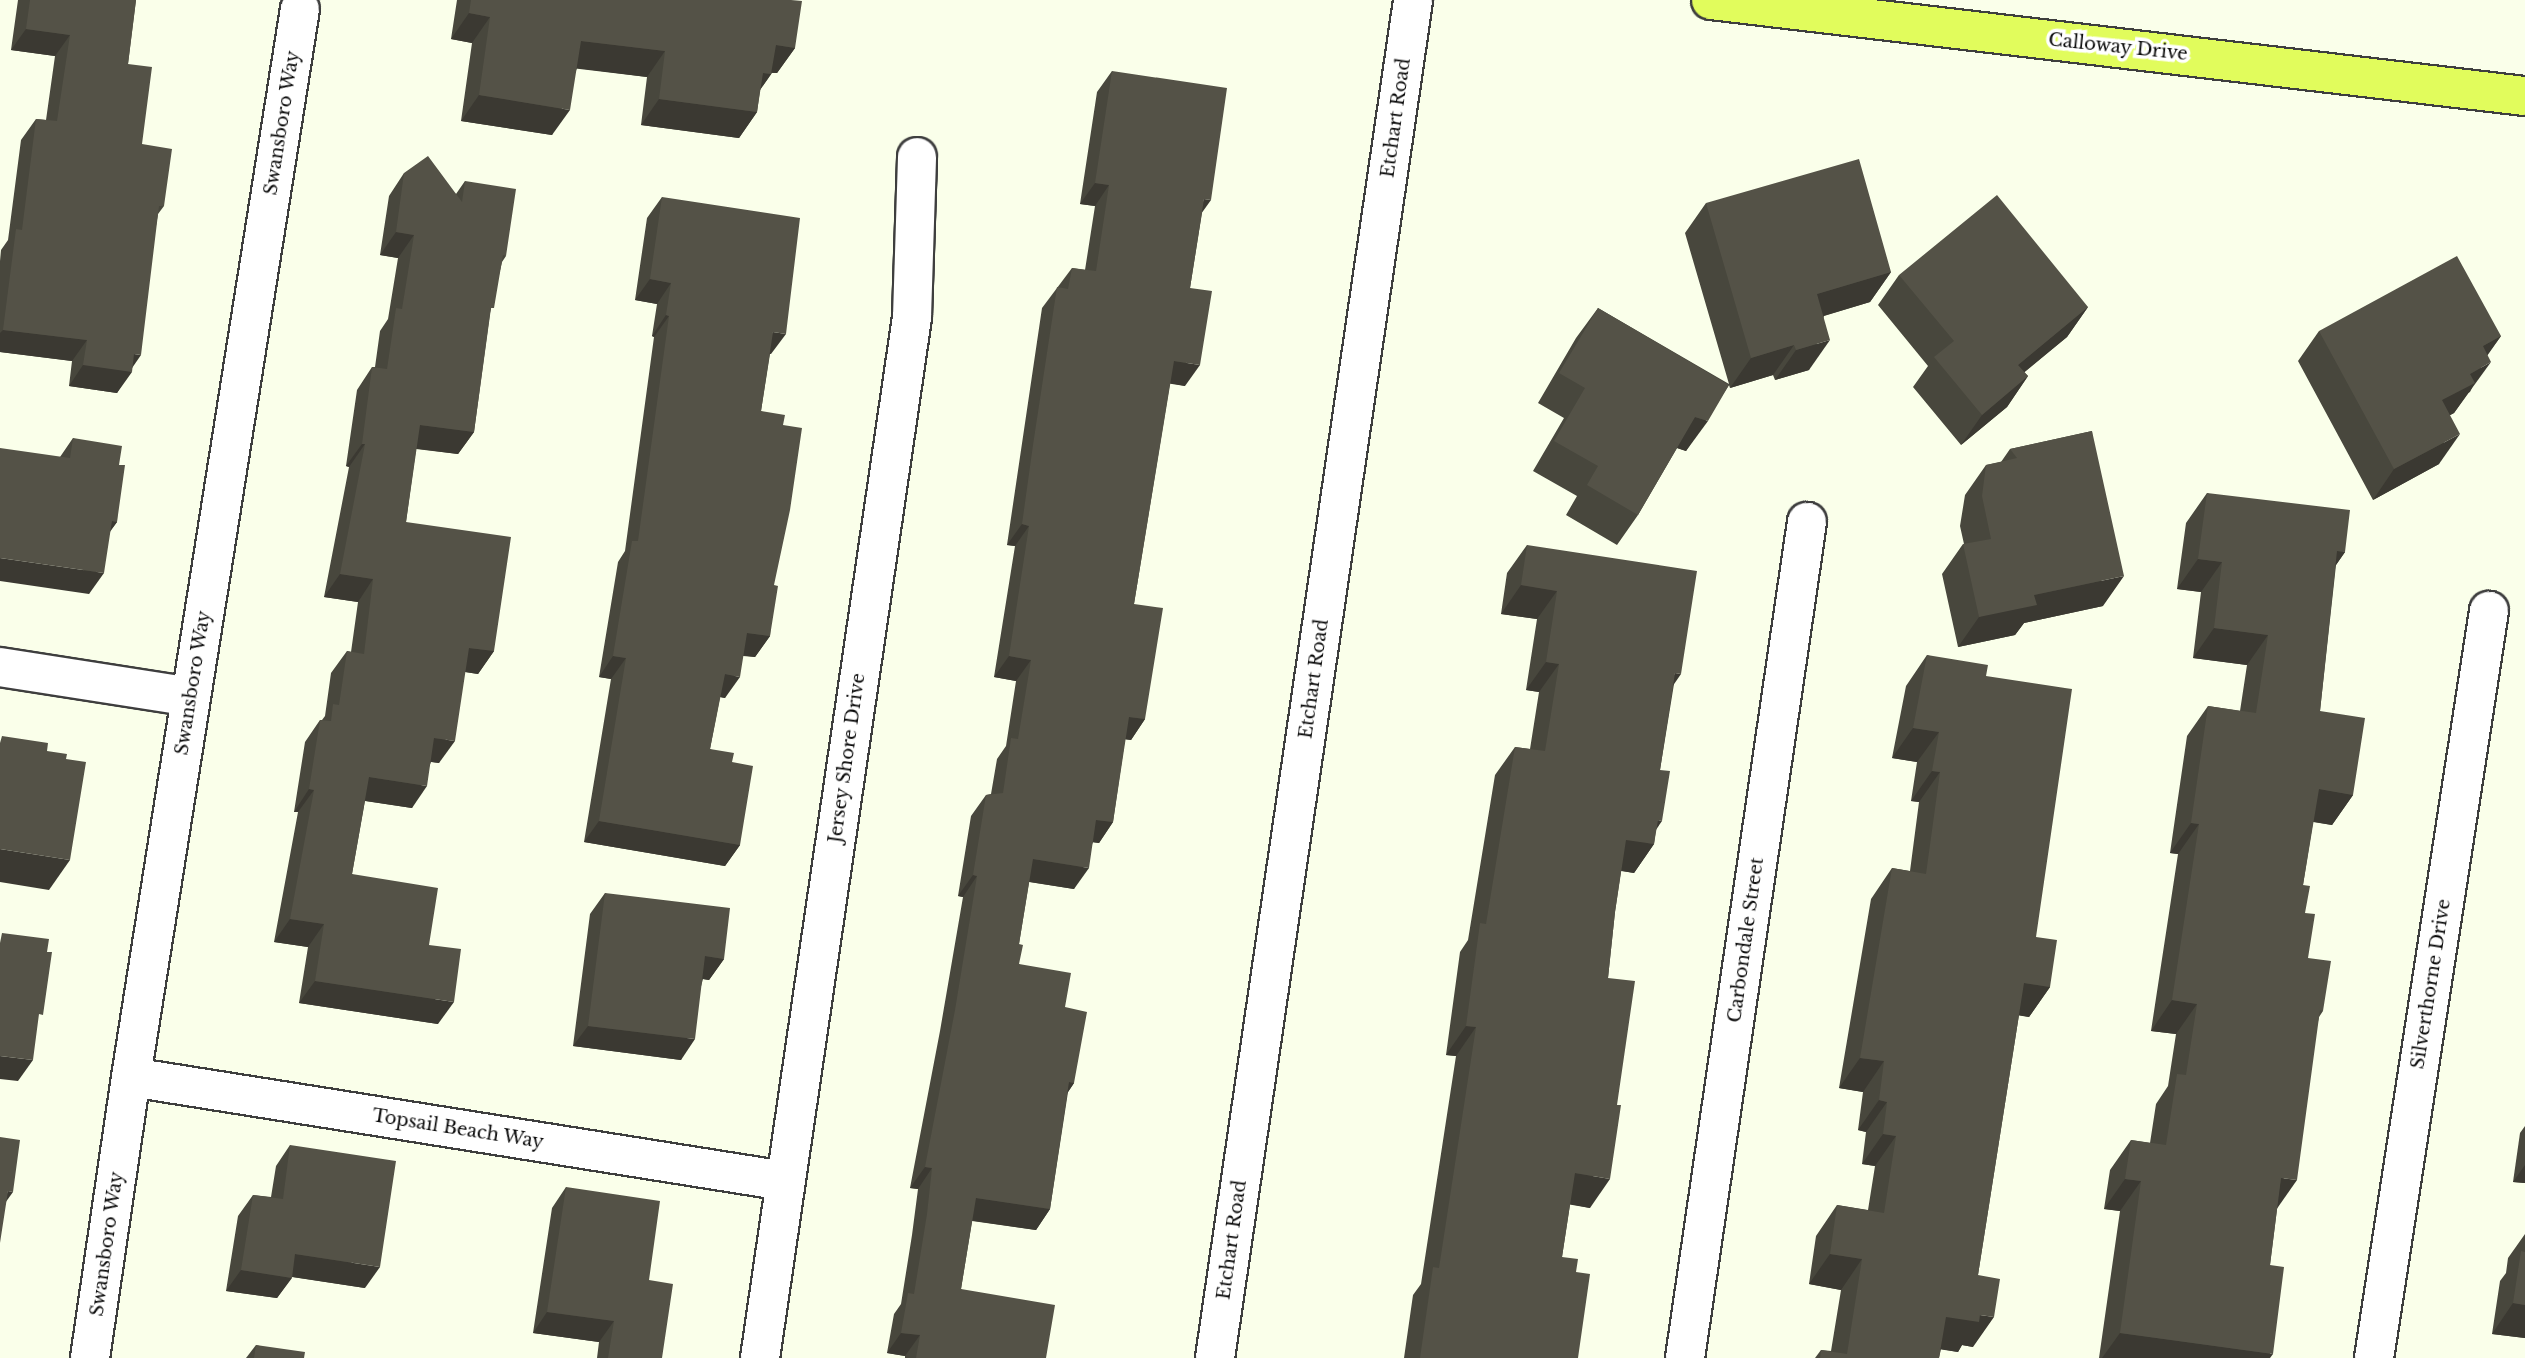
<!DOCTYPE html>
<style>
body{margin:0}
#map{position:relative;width:2525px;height:1358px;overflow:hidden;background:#faffea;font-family:"Libre Baskerville",serif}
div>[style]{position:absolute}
.roads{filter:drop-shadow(2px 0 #3e3e3e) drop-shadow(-2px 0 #3e3e3e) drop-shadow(0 2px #3e3e3e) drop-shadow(0 -2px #3e3e3e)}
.minor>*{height:38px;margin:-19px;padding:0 19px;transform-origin:19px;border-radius:19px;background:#fff}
.major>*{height:38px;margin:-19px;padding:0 19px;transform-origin:19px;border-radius:19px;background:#e1fc5c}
.wall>*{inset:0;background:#48473d}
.shaded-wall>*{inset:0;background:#3b3932}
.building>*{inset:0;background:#545247}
span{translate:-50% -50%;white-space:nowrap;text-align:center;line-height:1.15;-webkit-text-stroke:7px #fff;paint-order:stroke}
.street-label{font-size:18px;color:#0b0b0b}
</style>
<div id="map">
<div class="roads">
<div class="minor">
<div style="left:0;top:667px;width:193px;rotate:8.9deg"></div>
<div style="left:131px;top:1077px;width:662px;rotate:9.04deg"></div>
<div style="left:90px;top:1358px;width:284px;rotate:-81.7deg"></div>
<div style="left:131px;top:1077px;width:1081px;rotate:-81.01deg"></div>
<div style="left:760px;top:1358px;width:1052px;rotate:-81.69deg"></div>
<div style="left:912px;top:317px;width:160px;rotate:-88.2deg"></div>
<div style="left:1215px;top:1358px;width:1372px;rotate:-81.7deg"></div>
<div style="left:1685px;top:1358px;width:845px;rotate:-81.7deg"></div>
<div style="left:2374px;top:1358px;width:756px;rotate:-81.25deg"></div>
</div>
<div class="major">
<div style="left:1711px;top:0;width:820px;rotate:6.73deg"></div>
</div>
</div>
<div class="wall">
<div style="clip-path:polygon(18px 0,136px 0,128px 64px,142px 144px,164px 206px,158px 214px,132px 368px,117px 393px,69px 386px,72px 361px,0 352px,0 261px,1px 250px,8px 240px,21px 140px,36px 119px,46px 120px,55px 56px,11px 50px)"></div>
<div style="clip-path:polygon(457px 0,791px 0,795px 48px,777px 73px,772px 73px,760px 90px,757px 112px,739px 138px,641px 125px,647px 77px,577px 68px,552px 135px,461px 121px,472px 43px,451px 39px)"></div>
<div style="clip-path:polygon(1112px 71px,1202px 213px,1190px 288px,1185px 386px,1170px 383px,1134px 604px,1145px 719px,1131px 740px,1125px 739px,1113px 822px,1099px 843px,1093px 842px,1074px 889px,1029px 882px,1019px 944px,1019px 964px,1065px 1007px,1074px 1083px,1068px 1092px,1050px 1209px,1036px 1230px,972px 1221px,961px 1289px,1046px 1358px,905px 1358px,905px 1356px,887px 1353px,894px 1314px,901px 1304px,912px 1235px,918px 1189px,910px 1188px,940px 1031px,963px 897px,958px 896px,971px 816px,986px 795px,991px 794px,997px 759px,1006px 746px,1016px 681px,994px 677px,1015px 546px,1007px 545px,1042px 308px,1072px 268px,1085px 270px,1095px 206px,1080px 204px,1097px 92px)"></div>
<div style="clip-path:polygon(404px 173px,456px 194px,465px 181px,506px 256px,502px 262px,490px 313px,474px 432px,458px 454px,416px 449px,406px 522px,494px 651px,478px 674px,465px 672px,439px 763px,431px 762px,412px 808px,365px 801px,352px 874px,429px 945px,438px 1024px,299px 1003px,308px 947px,274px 942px,298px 812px,294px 812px,305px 742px,320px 720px,322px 720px,325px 716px,331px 673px,347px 651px,351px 652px,358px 602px,324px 597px,349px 467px,346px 466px,357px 390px,372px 367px,375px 367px,380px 331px,388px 319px,398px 258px,380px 255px,389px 196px)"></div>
<div style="clip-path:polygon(662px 197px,771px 354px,770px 354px,761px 411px,783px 425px,770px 636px,755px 657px,743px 656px,725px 698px,720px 697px,710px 749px,732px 762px,740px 845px,725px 866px,584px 842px,611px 679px,599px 677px,618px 562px,625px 551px,654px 337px,652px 336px,657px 304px,635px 300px,647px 218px)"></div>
<div style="clip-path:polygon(1706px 203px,1891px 272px,1870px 302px,1824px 316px,1809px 370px,1775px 380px,1773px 375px,1730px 388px,1729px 385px,1686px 451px,1677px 448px,1638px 515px,1617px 545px,1566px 515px,1577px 496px,1533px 471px,1564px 418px,1538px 403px,1576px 338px,1598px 308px,1729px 384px,1685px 233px)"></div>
<div style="clip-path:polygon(1899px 275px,2088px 307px,2067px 337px,2024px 372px,2028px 376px,2007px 407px,1961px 445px,1913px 387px,1928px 366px,1878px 305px)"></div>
<div style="clip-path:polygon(2319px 331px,2501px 336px,2487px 355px,2470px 392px,2468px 393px,2454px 413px,2450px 415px,2439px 464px,2373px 500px,2298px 361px)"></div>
<div style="clip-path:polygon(2092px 431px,2103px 606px,2024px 623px,2015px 635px,1958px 647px,1942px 574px,1963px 544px,1964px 544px,1960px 526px,1965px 495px,1986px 465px,2001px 462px,2010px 449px)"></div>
<div style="clip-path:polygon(73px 438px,119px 465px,117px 522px,110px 531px,89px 594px,60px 457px)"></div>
<div style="clip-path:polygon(2207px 493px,2345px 552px,2336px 565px,2320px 711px,2353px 795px,2332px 825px,2313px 822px,2303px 885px,2308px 958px,2323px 1011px,2319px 1017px,2277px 1209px,2270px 1265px,2270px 1358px,2099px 1358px,2120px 1211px,2104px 1209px,2110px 1170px,2131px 1140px,2150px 1143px,2156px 1104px,2168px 1086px,2176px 1034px,2151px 1031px,2178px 854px,2170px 853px,2187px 736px,2208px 706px,2240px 711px,2247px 665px,2193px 658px,2201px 592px,2177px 589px,2186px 523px)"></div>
<div style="clip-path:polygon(1527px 545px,1674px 684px,1660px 770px,1656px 829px,1654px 844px,1634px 873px,1621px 871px,1615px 912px,1608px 978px,1590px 1208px,1570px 1204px,1562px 1257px,1576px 1272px,1578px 1358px,1404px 1358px,1413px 1295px,1421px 1284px,1456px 1056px,1446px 1055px,1460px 952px,1468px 940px,1495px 775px,1515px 747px,1530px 749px,1539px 692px,1526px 690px,1537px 619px,1501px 614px,1507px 573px)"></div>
<div style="clip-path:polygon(1927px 655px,1986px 676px,2036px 937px,2050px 987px,2029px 1017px,2019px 1015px,1978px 1275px,1973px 1347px,1962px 1345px,1958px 1352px,1941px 1349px,1939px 1358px,1815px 1358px,1821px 1350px,1831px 1351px,1841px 1290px,1809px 1284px,1816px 1236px,1837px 1205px,1868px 1210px,1875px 1166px,1862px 1164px,1866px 1132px,1858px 1130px,1863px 1092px,1839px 1088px,1871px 899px,1892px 868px,1910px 871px,1919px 802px,1911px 801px,1917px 762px,1892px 758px,1906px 686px)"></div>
<div style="clip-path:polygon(605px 893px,724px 959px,709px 980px,703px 979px,681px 1060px,573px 1046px,590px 914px)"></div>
<div style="clip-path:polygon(2525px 1126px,2525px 1183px,2513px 1182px,2520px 1133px)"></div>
<div style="clip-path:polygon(290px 1145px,365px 1288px,292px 1277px,277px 1298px,226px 1291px,238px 1216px,253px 1195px,271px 1197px,276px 1166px)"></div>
<div style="clip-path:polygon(566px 1187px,649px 1280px,662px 1358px,597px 1358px,599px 1342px,533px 1333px,552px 1208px)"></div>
<div style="clip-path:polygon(2525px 1234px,2525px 1338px,2492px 1334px,2500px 1281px,2506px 1273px,2508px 1258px)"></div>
<div style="clip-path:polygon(256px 1345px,304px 1358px,246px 1358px)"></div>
</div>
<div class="shaded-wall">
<div style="clip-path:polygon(469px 13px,490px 17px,472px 43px,451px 39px)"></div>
<div style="clip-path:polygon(26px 29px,70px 35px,55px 56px,11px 50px)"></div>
<div style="clip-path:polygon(581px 41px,665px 51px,647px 77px,563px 67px)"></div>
<div style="clip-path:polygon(776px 45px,795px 48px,777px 73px,758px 71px)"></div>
<div style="clip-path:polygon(763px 73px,771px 74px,753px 100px)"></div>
<div style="clip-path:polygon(479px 95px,570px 110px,552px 135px,461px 121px)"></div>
<div style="clip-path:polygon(659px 99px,757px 112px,739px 138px,641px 125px)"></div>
<div style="clip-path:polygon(1095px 183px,1109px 185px,1095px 206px,1080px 204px)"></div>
<div style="clip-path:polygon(1204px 199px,1211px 200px,1196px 221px)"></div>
<div style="clip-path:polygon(396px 232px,414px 235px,398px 258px,380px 255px)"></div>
<div style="clip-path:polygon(1891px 272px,1870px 302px,1796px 324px,1817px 294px)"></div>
<div style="clip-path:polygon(650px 279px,671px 283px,657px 304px,635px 300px)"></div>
<div style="clip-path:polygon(2088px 307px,2067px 337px,1997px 395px,2018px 365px)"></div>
<div style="clip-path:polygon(666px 315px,669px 316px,654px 337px,652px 336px)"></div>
<div style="clip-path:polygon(3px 330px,87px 340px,72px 361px,0 352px,0 333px)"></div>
<div style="clip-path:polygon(773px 332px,786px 334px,771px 354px,759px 353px)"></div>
<div style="clip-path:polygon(2501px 336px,2480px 366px,2483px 346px)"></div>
<div style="clip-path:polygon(1830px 340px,1809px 370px,1775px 380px,1796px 350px)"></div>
<div style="clip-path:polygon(1794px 345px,1773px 375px,1730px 388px,1751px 358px)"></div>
<div style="clip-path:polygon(134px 354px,141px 355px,130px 371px,132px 372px,117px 393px,69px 386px,83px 365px)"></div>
<div style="clip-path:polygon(1174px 361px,1200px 365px,1185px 386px,1159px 382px)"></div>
<div style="clip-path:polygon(2491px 362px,2454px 413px,2421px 431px,2442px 400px,2470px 374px)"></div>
<div style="clip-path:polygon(2028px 376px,2007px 407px,1961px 445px,1982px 415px)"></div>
<div style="clip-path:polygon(1695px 417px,1708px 421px,1686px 451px,1674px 447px)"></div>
<div style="clip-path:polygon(420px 425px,474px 432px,458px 454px,404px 447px)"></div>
<div style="clip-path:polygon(2460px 434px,2439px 464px,2373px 500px,2394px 469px)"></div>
<div style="clip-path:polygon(362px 444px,365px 444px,349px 467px,346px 466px)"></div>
<div style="clip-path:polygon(112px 521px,117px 522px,102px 543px)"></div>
<div style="clip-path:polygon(1022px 524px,1029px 526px,1015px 546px,1007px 545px)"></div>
<div style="clip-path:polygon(2337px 551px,2345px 552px,2324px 582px)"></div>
<div style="clip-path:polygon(0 558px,104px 573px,89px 594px,0 581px)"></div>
<div style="clip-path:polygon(2198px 559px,2222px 562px,2201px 592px,2177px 589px)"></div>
<div style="clip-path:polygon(340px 574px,373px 579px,358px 602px,324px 597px)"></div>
<div style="clip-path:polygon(2124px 576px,2103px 606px,2024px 623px,2015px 635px,1958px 647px,1979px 617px,2034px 595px)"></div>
<div style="clip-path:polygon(1521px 585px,1557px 591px,1537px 619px,1501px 614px)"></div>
<div style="clip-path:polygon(2214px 628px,2268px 635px,2247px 665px,2193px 658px)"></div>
<div style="clip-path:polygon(747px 633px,770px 636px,755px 657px,732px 654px)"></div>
<div style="clip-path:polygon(469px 648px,494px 651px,478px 674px,453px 670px)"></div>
<div style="clip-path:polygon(613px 656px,626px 658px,611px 679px,599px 677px)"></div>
<div style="clip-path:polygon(1009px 656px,1031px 660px,1016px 681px,994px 677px)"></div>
<div style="clip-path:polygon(1546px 662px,1559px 664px,1539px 692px,1526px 690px)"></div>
<div style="clip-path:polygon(1675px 673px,1681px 674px,1661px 703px)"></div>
<div style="clip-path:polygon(725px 674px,740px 677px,725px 698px,710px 695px)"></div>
<div style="clip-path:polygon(1129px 717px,1145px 719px,1131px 740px,1114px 738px)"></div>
<div style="clip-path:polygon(1913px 728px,1939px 732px,1917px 762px,1892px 758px)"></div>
<div style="clip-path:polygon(434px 738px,455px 741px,439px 763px,419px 760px)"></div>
<div style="clip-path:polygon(1932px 771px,1940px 772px,1919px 802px,1911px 801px)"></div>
<div style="clip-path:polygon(369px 777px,427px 786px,412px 808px,353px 799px)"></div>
<div style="clip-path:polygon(309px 789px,314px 790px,298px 812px,294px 812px)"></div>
<div style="clip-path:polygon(2319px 789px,2353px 795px,2332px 825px,2298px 819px)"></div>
<div style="clip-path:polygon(1096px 820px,1113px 822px,1099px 843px,1082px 841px)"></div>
<div style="clip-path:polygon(1658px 820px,1662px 821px,1647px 843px,1654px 844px,1634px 873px,1606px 868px,1626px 840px)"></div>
<div style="clip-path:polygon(599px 821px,740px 845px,725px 866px,584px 842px)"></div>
<div style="clip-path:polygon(2191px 823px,2199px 824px,2178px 854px,2170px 853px)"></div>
<div style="clip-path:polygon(0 849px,70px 860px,49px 890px,0 882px)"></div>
<div style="clip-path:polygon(1033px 859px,1089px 868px,1074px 889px,1018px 880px)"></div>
<div style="clip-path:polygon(973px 875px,977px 876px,963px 897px,958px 896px)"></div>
<div style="clip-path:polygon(290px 919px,324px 924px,308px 947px,274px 942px)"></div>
<div style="clip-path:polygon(705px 956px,724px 959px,709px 980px,691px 977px)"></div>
<div style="clip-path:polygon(315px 981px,454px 1002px,438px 1024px,299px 1003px)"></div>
<div style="clip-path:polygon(2024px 983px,2050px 987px,2029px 1017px,2003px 1013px)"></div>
<div style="clip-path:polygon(2172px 1000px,2197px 1004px,2176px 1034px,2151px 1031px)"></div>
<div style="clip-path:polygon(588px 1026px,695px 1039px,681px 1060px,573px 1046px)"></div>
<div style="clip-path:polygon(1466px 1026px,1476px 1027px,1456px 1056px,1446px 1055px)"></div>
<div style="clip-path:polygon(0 1056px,33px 1060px,18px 1081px,0 1079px)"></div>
<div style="clip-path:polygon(1860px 1058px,1884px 1061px,1863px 1092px,1839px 1088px)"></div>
<div style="clip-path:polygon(1069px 1082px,1074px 1083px,1060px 1104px)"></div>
<div style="clip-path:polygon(1879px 1100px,1887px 1102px,1866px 1132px,1858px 1130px)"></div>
<div style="clip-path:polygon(1883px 1134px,1896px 1136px,1875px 1166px,1862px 1164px)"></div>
<div style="clip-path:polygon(2525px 1165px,2525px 1183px,2513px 1182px)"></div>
<div style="clip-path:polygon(925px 1167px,932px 1168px,918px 1189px,910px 1188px)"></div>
<div style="clip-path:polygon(1575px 1173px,1610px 1179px,1590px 1208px,1555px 1202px)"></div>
<div style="clip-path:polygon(2281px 1178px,2297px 1180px,2276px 1210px)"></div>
<div style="clip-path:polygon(2125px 1179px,2141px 1181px,2120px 1211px,2104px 1209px)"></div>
<div style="clip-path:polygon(8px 1191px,13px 1192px,0 1210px)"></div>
<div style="clip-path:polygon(976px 1198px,1050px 1209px,1036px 1230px,961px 1219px)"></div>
<div style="clip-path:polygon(295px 1254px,380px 1267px,365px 1288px,280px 1275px)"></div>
<div style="clip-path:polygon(1830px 1254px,1862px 1259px,1841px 1290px,1809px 1284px)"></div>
<div style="clip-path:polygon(241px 1270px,292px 1278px,277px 1298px,226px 1291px)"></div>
<div style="clip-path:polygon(2513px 1303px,2525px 1305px,2525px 1338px,2492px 1334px)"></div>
<div style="clip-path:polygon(547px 1312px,614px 1321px,599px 1342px,533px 1333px)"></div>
<div style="clip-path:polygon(1980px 1315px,1994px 1317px,1973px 1347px,1962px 1345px,1958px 1352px,1925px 1347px,1946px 1317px)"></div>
<div style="clip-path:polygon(901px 1333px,920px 1335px,905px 1356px,887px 1353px)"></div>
<div style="clip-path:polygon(2120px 1333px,2273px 1354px,2270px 1358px,2102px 1358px)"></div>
</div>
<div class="building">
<div style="clip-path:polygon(30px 0,136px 0,128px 64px,152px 67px,142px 144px,172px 149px,164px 206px,159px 206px,141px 355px,134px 354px,132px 372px,83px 365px,87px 340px,3px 330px,16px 229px,22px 230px,36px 119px,57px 121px,70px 35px,26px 29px)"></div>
<div style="clip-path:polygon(471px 0,791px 0,802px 1px,795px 48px,776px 45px,771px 74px,763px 73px,757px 112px,659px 99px,665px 51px,581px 41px,570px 110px,479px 95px,490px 17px,469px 13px)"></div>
<div style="clip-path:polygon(1112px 71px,1227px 88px,1211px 200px,1204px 199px,1190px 288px,1212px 291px,1200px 365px,1174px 361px,1134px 604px,1163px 608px,1145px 719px,1129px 717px,1113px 822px,1096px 820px,1089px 868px,1033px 859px,1019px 944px,1023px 945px,1019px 964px,1071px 973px,1065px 1007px,1087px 1012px,1074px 1083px,1069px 1082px,1050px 1209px,976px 1198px,961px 1289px,1055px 1305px,1046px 1358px,916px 1358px,920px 1335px,901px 1333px,908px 1293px,914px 1294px,927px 1214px,932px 1168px,925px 1167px,955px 1010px,977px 876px,973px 875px,986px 795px,1003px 793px,1011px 738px,1018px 739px,1031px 660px,1009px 656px,1029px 526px,1022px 524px,1033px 445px,1057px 287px,1068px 289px,1072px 268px,1096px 271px,1109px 185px,1095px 183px)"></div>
<div style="clip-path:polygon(428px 156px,462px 202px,465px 181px,516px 189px,506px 256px,503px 255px,494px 308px,491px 308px,474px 432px,420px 425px,406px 522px,511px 537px,494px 651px,469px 648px,455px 741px,434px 738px,427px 786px,369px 777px,352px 874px,438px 888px,429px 945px,461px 949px,454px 1002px,315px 981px,324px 924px,290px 919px,314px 790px,309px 789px,320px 720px,331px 721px,333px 704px,339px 705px,347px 651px,364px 654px,373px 579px,340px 574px,365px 444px,362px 444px,372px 367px,387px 369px,396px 308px,402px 309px,414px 235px,396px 232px,404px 173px)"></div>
<div style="clip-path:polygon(1859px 159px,1891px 272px,1817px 294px,1830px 340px,1796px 350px,1794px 345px,1751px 358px,1706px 203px)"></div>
<div style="clip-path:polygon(1997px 195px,2088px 307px,2018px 365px,2028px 376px,1982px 415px,1934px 357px,1954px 341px,1899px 275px)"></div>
<div style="clip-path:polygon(662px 197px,800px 218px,786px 334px,773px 332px,761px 411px,785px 415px,783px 425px,802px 428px,790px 510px,774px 585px,778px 586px,770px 636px,747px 633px,740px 677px,725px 674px,710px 749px,734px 753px,732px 762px,753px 766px,740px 845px,599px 821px,626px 658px,613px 656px,632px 541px,638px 541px,669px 316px,666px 315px,671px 283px,650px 279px)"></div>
<div style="clip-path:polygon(2457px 256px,2501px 336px,2483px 346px,2491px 362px,2470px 374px,2475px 383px,2442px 400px,2460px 434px,2394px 469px,2319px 331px)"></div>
<div style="clip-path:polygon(1598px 308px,1729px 385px,1708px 421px,1695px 417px,1638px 515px,1587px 485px,1598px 466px,1554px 441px,1585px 388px,1559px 373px)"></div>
<div style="clip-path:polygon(2092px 431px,2124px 576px,2034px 595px,2037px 605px,1979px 617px,1963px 544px,1991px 539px,1982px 496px,1986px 465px,2017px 458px,2010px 449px)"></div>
<div style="clip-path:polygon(73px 438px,122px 446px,119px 465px,125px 465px,117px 522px,112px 521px,104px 573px,0 558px,0 448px,70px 458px)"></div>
<div style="clip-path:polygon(2207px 493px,2350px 510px,2345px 552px,2337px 551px,2320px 711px,2365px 718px,2353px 795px,2319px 789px,2303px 885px,2310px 886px,2305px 913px,2315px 914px,2308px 958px,2331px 961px,2323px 1011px,2320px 1010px,2297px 1180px,2281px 1178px,2270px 1265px,2284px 1267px,2273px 1354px,2120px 1333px,2141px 1181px,2125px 1179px,2131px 1140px,2166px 1145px,2177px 1074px,2186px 1075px,2197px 1004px,2172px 1000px,2199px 824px,2191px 823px,2208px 706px,2256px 713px,2268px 635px,2214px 628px,2222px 562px,2198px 559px)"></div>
<div style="clip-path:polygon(1527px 545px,1697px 571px,1681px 674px,1675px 673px,1660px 770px,1670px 771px,1662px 821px,1658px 820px,1654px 844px,1626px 840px,1615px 912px,1608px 978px,1635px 981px,1617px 1105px,1621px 1105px,1610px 1179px,1575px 1173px,1562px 1257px,1578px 1259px,1576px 1272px,1590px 1274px,1578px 1358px,1420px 1358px,1433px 1267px,1439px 1268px,1476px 1027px,1466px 1026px,1480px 923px,1486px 924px,1515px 747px,1545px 751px,1559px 664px,1546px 662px,1557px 591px,1521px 585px)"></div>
<div style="clip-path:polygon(1927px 655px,1988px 665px,1986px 676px,2072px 689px,2036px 937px,2057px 940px,2050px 987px,2024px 983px,1978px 1275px,2000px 1279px,1994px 1317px,1980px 1315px,1979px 1322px,1946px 1317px,1939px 1358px,1820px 1358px,1821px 1350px,1847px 1354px,1862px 1259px,1830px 1254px,1837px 1205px,1884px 1213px,1896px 1136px,1883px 1134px,1887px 1102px,1879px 1100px,1884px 1061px,1860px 1058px,1892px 868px,1926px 874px,1940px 772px,1932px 771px,1939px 732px,1913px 728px)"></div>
<div style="clip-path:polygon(2px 736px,48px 743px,47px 751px,67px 754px,66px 759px,86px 762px,70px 860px,0 849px,0 743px)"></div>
<div style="clip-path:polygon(605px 893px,730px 908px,724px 959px,705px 956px,695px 1039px,588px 1026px)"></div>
<div style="clip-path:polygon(2px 933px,49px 939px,47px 952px,52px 952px,43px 1015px,39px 1014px,33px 1060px,0 1056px,0 943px)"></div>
<div style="clip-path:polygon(0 1137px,20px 1140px,13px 1192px,8px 1191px,0 1243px)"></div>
<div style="clip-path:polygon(290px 1145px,396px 1161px,380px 1267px,295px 1254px,292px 1278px,241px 1270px,253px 1195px,283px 1199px)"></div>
<div style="clip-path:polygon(566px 1187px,660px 1201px,649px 1280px,673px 1284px,662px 1358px,608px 1358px,614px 1321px,547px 1312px)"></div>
<div style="clip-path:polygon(2521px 1251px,2525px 1252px,2525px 1305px,2513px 1303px)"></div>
<div style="clip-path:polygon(256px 1345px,305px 1352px,304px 1358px,254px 1358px)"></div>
</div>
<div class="street-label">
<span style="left:2118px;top:47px;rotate:6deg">Calloway Drive</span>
<span style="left:1396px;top:118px;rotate:-82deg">Etchart Road</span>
<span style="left:282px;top:123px;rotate:-81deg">Swansboro Way</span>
<span style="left:1314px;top:679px;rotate:-82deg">Etchart Road</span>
<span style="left:193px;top:683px;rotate:-81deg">Swansboro Way</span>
<span style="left:847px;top:758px;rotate:-82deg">Jersey Shore Drive</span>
<span style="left:1746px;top:940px;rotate:-82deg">Carbondale Street</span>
<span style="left:2431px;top:984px;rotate:-81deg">Silverthorne Drive</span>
<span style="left:458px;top:1129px;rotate:9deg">Topsail Beach Way</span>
<span style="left:1232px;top:1240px;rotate:-82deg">Etchart Road</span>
<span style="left:107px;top:1244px;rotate:-82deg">Swansboro Way</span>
</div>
</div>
